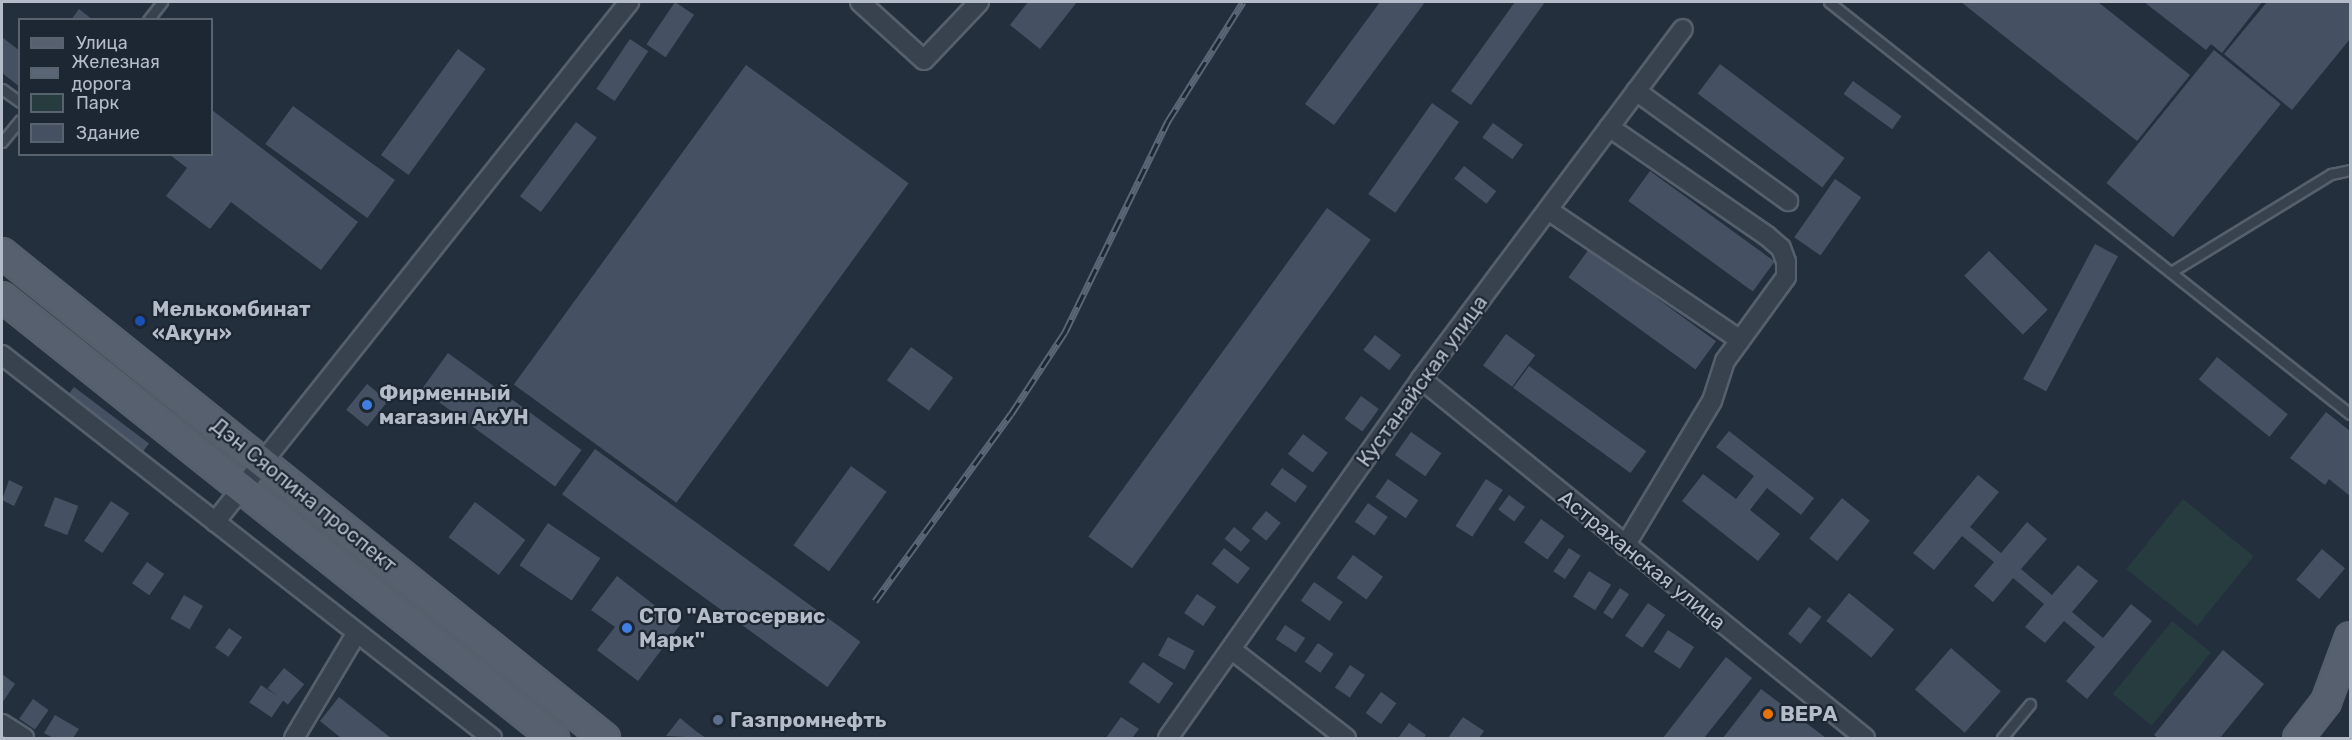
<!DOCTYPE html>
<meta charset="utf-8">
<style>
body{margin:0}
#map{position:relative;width:2352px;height:740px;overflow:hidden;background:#242f3e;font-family:Rubik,sans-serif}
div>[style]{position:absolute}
.green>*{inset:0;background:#263c3f;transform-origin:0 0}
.building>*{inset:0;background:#455162;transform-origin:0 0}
.roads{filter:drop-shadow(2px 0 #565f6c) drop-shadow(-2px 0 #565f6c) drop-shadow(0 2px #565f6c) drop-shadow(0 -2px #565f6c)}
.lane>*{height:9px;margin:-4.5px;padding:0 4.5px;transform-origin:4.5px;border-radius:4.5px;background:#38414e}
.street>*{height:18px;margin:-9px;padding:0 9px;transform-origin:9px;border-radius:9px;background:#38414e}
.primary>*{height:28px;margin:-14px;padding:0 14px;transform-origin:14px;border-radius:14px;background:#56606e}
.rail>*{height:7px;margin-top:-3.5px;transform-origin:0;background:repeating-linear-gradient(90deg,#1d2633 0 14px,#5a6575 0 28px);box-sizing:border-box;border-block:2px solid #5a6575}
.dots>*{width:16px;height:16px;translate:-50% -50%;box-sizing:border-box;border:3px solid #1d2633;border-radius:50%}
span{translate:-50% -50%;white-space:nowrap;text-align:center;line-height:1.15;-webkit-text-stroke:4.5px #1d2633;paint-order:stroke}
.poi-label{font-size:21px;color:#b4bcc9;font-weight:700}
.left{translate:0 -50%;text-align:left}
.street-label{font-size:21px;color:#b4bcc9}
.frame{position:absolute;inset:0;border:3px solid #b4bcc9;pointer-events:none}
.legend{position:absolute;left:18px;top:18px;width:195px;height:138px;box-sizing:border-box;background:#1d2633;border:2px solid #59626f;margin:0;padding:8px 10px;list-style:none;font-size:18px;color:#b4bcc9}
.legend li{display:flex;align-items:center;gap:12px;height:30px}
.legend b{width:30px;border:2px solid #59626f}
</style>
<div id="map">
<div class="green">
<div style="left:2183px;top:499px;width:91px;height:90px;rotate:39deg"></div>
<div style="left:2172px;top:621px;width:50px;height:94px;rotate:39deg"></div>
</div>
<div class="building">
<div style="left:675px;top:2px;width:23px;height:51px;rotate:34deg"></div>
<div style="clip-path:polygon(1028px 2px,1077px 2px,1040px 49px,1010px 25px)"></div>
<div style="clip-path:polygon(1380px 2px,1425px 2px,1334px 125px,1305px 104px)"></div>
<div style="clip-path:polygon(1515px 2px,1545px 2px,1471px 105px,1451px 91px)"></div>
<div style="clip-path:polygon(1961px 2px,2098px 2px,2190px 75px,2137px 141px)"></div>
<div style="clip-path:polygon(2144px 2px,2262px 2px,2222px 53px,2211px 44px,2206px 50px)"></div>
<div style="clip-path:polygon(2267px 2px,2350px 2px,2350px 39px,2292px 110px,2224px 54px)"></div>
<div style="clip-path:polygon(79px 9px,93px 20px,71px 20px)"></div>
<div style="clip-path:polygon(2px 37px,20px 51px,20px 87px,2px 73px)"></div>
<div style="left:630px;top:39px;width:22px;height:60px;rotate:34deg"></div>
<div style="left:458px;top:49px;width:34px;height:131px;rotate:36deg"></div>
<div style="left:2214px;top:50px;width:86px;height:171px;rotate:39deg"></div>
<div style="left:1720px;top:64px;width:156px;height:37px;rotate:37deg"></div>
<div style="left:746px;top:65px;width:201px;height:395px;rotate:36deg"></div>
<div style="left:1853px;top:81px;width:60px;height:16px;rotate:36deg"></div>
<div style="left:1432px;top:103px;width:33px;height:111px;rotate:35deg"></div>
<div style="left:293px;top:106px;width:126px;height:47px;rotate:36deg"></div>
<div style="clip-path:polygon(212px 110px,358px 222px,321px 270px,231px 202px,210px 229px,166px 196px,187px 168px,169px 154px,212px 154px)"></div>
<div style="left:576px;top:122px;width:26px;height:93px;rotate:37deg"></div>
<div style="left:1493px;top:123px;width:37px;height:18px;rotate:36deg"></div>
<div style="left:1464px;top:166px;width:41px;height:16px;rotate:38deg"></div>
<div style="left:1650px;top:171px;width:154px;height:37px;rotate:36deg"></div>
<div style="left:1835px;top:179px;width:32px;height:71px;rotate:35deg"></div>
<div style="left:1327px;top:208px;width:54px;height:406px;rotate:36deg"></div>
<div style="left:2095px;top:244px;width:26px;height:153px;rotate:28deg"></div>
<div style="left:1589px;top:249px;width:157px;height:35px;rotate:36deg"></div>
<div style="left:1989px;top:251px;width:83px;height:35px;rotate:45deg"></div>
<div style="left:1506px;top:334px;width:36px;height:39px;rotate:36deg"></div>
<div style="left:1375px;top:335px;width:33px;height:19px;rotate:38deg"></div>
<div style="left:911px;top:347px;width:52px;height:41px;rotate:36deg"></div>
<div style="left:448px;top:353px;width:165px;height:45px;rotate:36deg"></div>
<div style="left:2217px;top:357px;width:91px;height:29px;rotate:39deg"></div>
<div style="left:1529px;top:366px;width:145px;height:27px;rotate:36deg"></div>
<div style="left:367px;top:384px;width:27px;height:33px;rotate:39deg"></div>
<div style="left:74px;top:387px;width:94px;height:14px;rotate:37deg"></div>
<div style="left:1361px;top:396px;width:22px;height:28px;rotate:36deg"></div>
<div style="clip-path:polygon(2326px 412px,2350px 431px,2350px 496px,2329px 479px,2325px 485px,2290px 458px)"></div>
<div style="clip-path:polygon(1729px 431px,1814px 498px,1801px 515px,1767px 488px,1750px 510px,1780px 534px,1758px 561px,1682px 501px,1703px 474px,1736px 499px,1754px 476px,1716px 447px)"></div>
<div style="left:1411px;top:432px;width:37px;height:28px;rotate:35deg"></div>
<div style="left:1303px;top:434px;width:31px;height:25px;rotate:37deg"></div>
<div style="left:595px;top:449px;width:328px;height:56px;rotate:36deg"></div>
<div style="left:851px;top:466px;width:44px;height:98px;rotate:36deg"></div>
<div style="left:1282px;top:468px;width:31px;height:20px;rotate:36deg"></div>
<div style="clip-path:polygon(1978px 475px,1999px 492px,1970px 527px,2001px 553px,2027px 522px,2047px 539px,2021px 569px,2052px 595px,2078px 565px,2098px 581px,2072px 612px,2103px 638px,2131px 604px,2152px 621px,2087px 699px,2066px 681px,2095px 647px,2064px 621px,2045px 643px,2025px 627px,2044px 604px,2013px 578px,1993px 602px,1974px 586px,1994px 562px,1962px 536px,1934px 570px,1913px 553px)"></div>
<div style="left:1388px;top:479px;width:37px;height:22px;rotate:35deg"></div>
<div style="left:1486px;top:479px;width:20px;height:56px;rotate:33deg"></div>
<div style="clip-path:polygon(9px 480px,23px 487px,14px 506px,2px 500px)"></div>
<div style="left:1509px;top:495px;width:20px;height:18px;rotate:37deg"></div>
<div style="left:55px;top:497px;width:25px;height:31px;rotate:21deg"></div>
<div style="left:1842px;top:498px;width:36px;height:52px;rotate:39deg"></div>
<div style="left:111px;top:501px;width:22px;height:48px;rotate:34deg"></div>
<div style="left:475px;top:502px;width:63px;height:44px;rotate:37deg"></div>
<div style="left:1368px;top:503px;width:24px;height:23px;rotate:35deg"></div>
<div style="left:1266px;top:511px;width:19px;height:23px;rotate:39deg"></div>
<div style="left:1541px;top:519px;width:29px;height:29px;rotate:36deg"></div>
<div style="left:548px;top:523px;width:63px;height:51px;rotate:34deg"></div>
<div style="left:1234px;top:527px;width:21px;height:15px;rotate:39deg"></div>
<div style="left:1224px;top:548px;width:33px;height:20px;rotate:38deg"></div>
<div style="left:1569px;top:548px;width:14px;height:28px;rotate:34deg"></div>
<div style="left:2322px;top:549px;width:30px;height:40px;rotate:40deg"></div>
<div style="left:1353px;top:555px;width:37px;height:28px;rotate:36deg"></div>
<div style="left:147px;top:562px;width:21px;height:26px;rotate:35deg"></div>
<div style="left:1589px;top:571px;width:26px;height:30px;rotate:32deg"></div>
<div style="clip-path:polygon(617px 576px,680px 625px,638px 681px,597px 650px,615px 627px,591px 610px)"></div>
<div style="left:1314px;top:582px;width:35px;height:23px;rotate:35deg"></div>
<div style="left:1620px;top:588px;width:11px;height:30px;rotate:34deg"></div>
<div style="left:1849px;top:593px;width:58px;height:36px;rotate:39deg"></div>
<div style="left:1197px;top:594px;width:23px;height:23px;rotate:34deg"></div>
<div style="left:184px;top:595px;width:22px;height:27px;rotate:30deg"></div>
<div style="left:1648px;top:603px;width:21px;height:40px;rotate:35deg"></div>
<div style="left:1809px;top:607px;width:16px;height:34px;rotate:38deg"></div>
<div style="left:1285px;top:625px;width:24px;height:17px;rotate:33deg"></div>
<div style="left:229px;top:628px;width:16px;height:24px;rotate:35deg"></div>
<div style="left:1668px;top:630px;width:31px;height:26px;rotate:33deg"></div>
<div style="left:1168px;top:637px;width:30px;height:21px;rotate:28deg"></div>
<div style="left:1318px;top:643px;width:19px;height:23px;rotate:35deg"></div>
<div style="left:1951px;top:648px;width:66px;height:55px;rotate:41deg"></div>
<div style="clip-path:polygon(2223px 650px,2264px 684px,2220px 738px,2158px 738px,2154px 735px)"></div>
<div style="clip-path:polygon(1726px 657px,1752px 678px,1704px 738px,1663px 738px)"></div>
<div style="left:1143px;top:662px;width:37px;height:25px;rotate:35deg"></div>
<div style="left:1350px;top:665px;width:18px;height:27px;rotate:34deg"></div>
<div style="left:284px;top:668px;width:26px;height:26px;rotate:39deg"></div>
<div style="clip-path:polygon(2px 674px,15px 684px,2px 703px)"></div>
<div style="left:261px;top:685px;width:27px;height:21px;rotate:34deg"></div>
<div style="clip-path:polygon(1761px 689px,1826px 738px,1723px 738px)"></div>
<div style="left:1381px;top:692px;width:19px;height:26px;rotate:36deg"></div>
<div style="clip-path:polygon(339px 697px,391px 738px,341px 738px,320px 721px)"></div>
<div style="left:33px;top:699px;width:19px;height:24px;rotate:35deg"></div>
<div style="clip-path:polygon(55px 715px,79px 729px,73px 738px,53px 738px,44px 733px)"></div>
<div style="clip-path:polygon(1121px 717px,1139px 729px,1132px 738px,1106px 738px)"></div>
<div style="clip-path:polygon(1463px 717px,1484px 731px,1479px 738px,1448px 738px)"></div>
<div style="clip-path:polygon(680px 718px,697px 732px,706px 738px,666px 736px)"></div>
<div style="clip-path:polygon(1409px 723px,1426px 735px,1424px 738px,1398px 738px)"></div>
</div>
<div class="roads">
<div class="lane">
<div style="left:1829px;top:2px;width:664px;rotate:38.34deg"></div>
<div style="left:148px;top:20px;width:23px;rotate:-52deg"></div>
<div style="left:2px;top:89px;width:22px;rotate:36deg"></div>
<div style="left:2px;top:142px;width:28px;rotate:-51deg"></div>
<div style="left:2171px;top:272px;width:188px;rotate:-31.5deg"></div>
<div style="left:2331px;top:174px;width:19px;rotate:-12deg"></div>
<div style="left:2002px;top:738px;width:44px;rotate:-50.5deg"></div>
</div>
<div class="street">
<div style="left:860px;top:2px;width:86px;rotate:42.2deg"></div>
<div style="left:924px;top:60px;width:80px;rotate:-46.5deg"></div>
<div style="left:1636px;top:91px;width:188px;rotate:35.9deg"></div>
<div style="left:1609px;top:127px;width:192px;rotate:34.6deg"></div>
<div style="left:1767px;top:236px;width:18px;rotate:41deg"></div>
<div style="left:1781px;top:248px;width:15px;rotate:70deg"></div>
<div style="left:1786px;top:262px;width:15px;rotate:90deg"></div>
<div style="left:1786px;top:277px;width:104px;rotate:126deg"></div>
<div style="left:1725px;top:361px;width:42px;rotate:108deg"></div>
<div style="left:1712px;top:401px;width:169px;rotate:121deg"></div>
<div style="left:1548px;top:210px;width:232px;rotate:34.1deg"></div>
<div style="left:2px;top:355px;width:622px;rotate:38.01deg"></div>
<div style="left:1421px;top:379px;width:571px;rotate:38.96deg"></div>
<div style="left:215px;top:522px;width:665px;rotate:-51.47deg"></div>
<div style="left:1232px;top:650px;width:144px;rotate:37.7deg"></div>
<div style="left:2px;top:724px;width:26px;rotate:32deg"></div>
<div style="left:294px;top:738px;width:121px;rotate:-59.2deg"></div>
<div style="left:1168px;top:738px;width:439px;rotate:-54.8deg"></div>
<div style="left:1421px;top:379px;width:437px;rotate:-53.2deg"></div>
</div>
<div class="primary">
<div style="left:2px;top:253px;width:774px;rotate:38.81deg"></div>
<div style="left:2px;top:297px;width:707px;rotate:38.62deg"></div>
<div style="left:2298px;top:738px;width:46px;rotate:-52.1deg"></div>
<div style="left:2326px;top:702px;width:69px;rotate:-69.7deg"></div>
</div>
</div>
<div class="rail">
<div style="left:875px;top:601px;width:231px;rotate:-54deg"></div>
<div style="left:1011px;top:414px;width:98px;rotate:-56.6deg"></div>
<div style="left:1065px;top:332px;width:235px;rotate:-64deg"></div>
<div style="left:1168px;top:121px;width:141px;rotate:-57.8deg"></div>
</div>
<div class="dots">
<div style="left:140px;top:321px;background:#1a4fb4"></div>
<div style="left:367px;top:405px;background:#3f7fe0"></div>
<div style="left:627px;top:628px;background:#3f7fe0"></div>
<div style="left:1768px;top:714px;background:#e8710a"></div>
<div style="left:718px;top:720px;background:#5c6f8a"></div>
</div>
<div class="poi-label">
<span class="left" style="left:152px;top:321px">Мелькомбинат<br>«Акун»</span>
<span class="left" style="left:379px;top:405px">Фирменный<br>магазин АкУН</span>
<span class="left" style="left:639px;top:628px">СТО ''Автосервис<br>Марк''</span>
<span class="left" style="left:1780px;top:714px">ВЕРА</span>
<span class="left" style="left:730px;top:720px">Газпромнефть</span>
</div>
<div class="street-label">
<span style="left:1422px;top:381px;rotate:-54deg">Кустанайская улица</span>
<span style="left:304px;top:495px;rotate:39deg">Дэн Сяопина проспект</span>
<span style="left:1642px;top:560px;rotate:39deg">Астраханская улица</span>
</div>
<div class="frame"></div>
<ul class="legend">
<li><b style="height:8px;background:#56606e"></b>Улица</li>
<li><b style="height:8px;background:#5a6575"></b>Железная дорога</li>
<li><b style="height:16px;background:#263c3f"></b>Парк</li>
<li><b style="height:16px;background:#455162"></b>Здание</li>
</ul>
</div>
